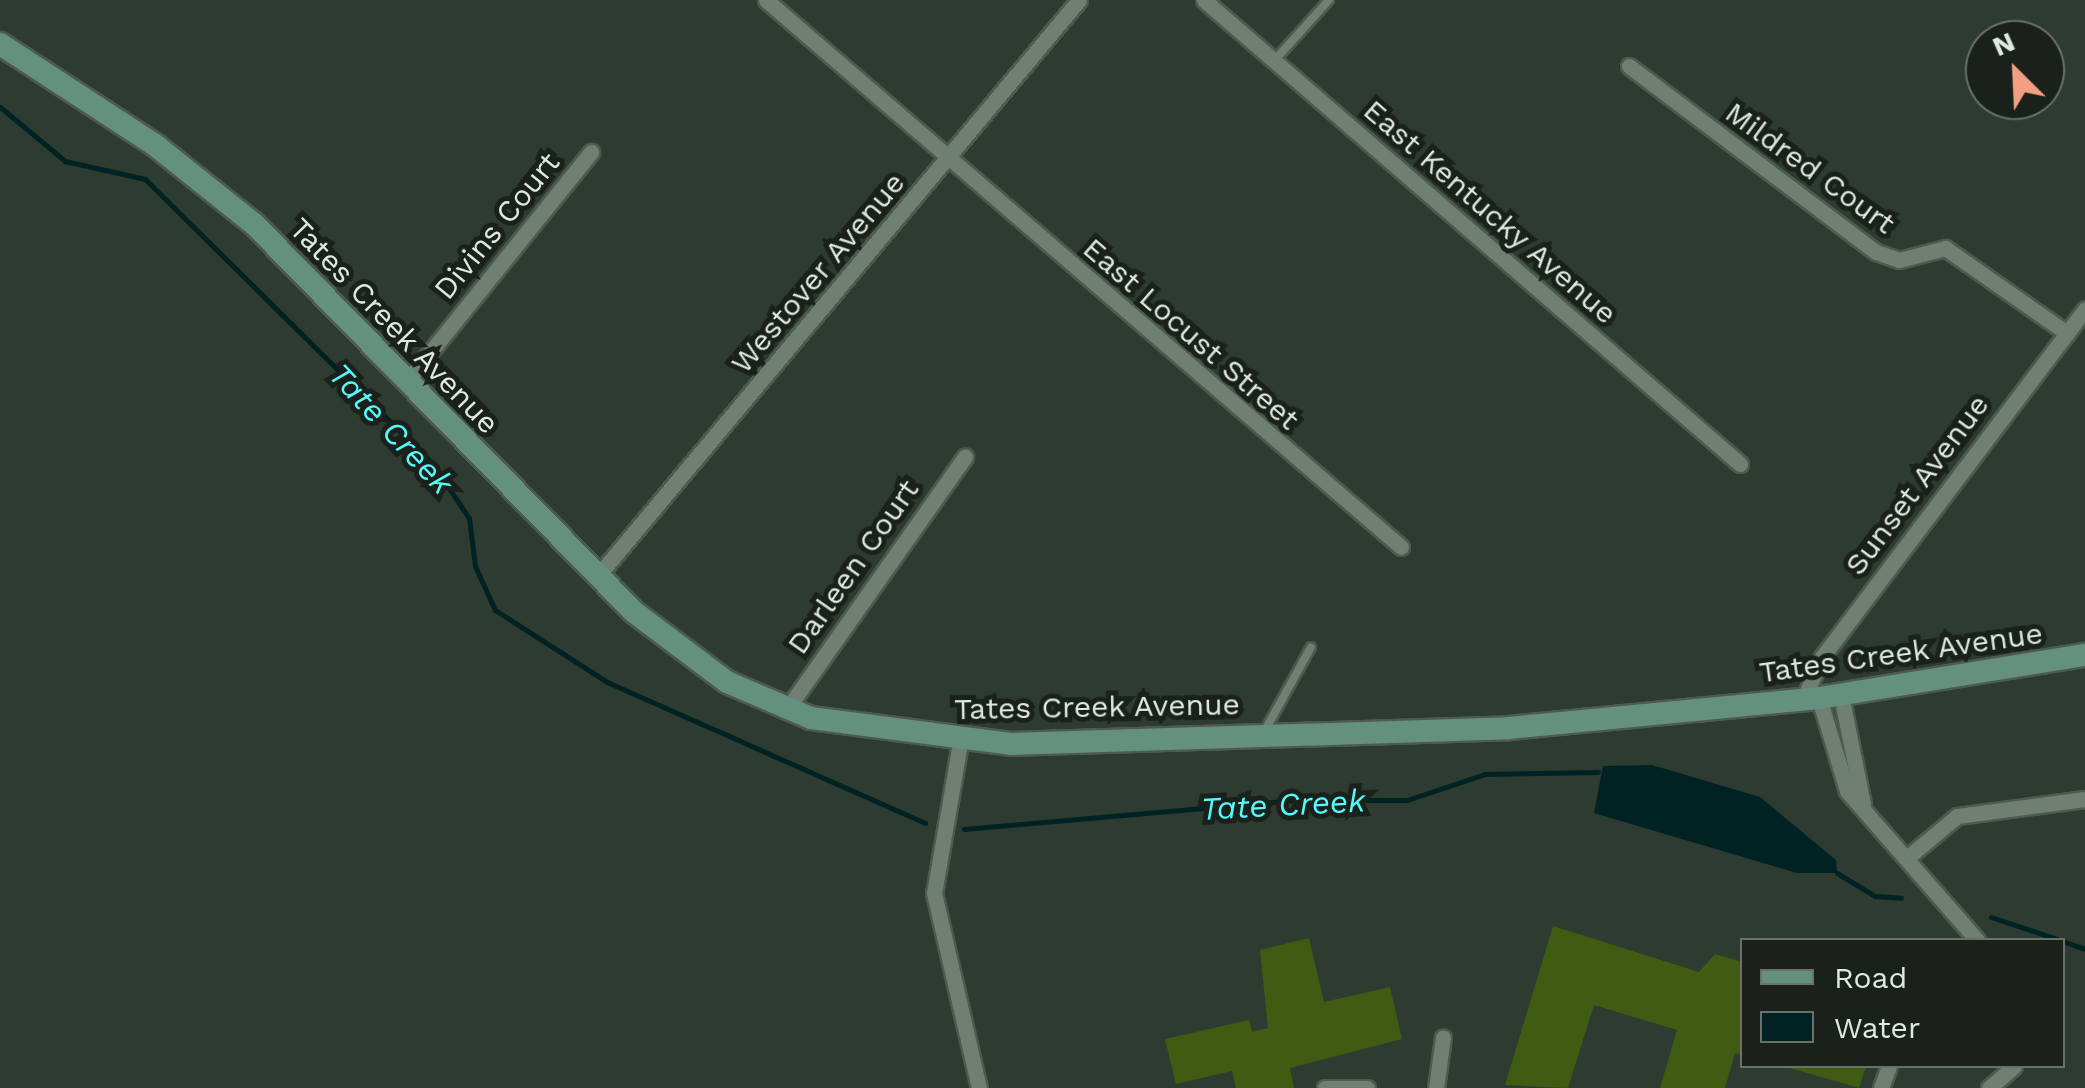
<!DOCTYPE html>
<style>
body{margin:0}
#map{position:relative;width:2085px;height:1088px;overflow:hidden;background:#2d3b30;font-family:"Work Sans",sans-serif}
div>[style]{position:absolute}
.water>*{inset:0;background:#002223}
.stream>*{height:5px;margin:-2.5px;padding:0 2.5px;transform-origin:2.5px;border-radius:2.5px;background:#002223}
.building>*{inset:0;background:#3f5c12}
.roads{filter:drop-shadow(2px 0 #4e5950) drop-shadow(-2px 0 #4e5950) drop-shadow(0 2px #4e5950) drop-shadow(0 -2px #4e5950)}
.lane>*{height:8px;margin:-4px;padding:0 4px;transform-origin:4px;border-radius:4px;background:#6f8073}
.street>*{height:15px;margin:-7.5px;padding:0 7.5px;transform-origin:7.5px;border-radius:7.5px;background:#6f8073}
.secondary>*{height:22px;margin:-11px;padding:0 11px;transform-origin:11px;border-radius:11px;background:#63907f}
span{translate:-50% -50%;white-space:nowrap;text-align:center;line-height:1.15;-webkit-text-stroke:10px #1a211b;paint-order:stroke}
.street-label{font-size:30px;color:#dfe8e1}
.water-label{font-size:32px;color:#54fbfd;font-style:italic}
.legend{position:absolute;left:1740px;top:938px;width:325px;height:130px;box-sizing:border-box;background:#1a211b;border:2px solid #69716a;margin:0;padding:12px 18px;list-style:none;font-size:30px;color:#dfe8e1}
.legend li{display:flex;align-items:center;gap:20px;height:50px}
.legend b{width:50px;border:2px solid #69716a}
.north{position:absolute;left:1965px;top:20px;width:100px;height:100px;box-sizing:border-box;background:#1a211b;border:2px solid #69716a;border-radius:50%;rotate:336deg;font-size:28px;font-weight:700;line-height:40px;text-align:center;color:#dfe8e1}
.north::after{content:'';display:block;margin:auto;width:35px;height:45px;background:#f39f83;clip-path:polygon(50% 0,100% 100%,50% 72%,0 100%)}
</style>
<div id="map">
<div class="water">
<div style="clip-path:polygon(1652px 765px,1760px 797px,1836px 860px,1837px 873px,1797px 873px,1594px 813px,1603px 766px)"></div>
</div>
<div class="stream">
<div style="left:0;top:107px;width:85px;rotate:39.7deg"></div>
<div style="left:65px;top:161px;width:82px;rotate:12.7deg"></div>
<div style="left:145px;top:179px;width:404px;rotate:44.7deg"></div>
<div style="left:432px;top:463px;width:66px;rotate:56.1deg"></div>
<div style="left:469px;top:518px;width:48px;rotate:82.9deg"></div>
<div style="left:475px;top:566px;width:48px;rotate:65.6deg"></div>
<div style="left:495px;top:610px;width:133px;rotate:32.7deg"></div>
<div style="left:607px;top:682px;width:348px;rotate:23.9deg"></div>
<div style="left:964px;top:829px;width:332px;rotate:-5deg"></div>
<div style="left:1295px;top:800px;width:112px"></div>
<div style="left:1407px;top:800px;width:82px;rotate:-18.4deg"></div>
<div style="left:1485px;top:774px;width:113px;rotate:-1deg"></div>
<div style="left:1837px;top:873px;width:44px;rotate:31.2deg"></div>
<div style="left:1875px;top:896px;width:26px;rotate:4deg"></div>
<div style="left:1991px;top:917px;width:73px;rotate:18.4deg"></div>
<div style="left:2062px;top:941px;width:24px;rotate:19deg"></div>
</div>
<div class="building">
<div style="clip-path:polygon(1553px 926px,1699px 972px,1715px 954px,1742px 962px,1742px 1055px,1735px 1053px,1725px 1088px,1660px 1088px,1677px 1030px,1594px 1005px,1568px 1088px,1505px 1085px)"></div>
<div style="clip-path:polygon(1309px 938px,1324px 1002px,1390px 987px,1402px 1039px,1290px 1068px,1294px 1088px,1236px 1088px,1232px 1071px,1176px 1084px,1165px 1039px,1249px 1020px,1252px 1032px,1268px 1028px,1260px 950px)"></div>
<div style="clip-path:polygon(1783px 1066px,1866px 1066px,1859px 1088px)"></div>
</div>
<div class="roads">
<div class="lane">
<div style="left:1274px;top:61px;width:82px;rotate:-48deg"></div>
<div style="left:1263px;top:734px;width:99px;rotate:-61.1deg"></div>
</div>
<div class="street">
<div style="left:766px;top:0;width:838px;rotate:40.74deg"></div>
<div style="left:1204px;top:0;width:709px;rotate:40.88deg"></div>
<div style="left:1629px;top:66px;width:309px;rotate:37deg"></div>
<div style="left:1876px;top:252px;width:24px;rotate:19deg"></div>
<div style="left:1899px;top:260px;width:48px;rotate:-14.6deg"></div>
<div style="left:1945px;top:248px;width:149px;rotate:34.9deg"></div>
<div style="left:407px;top:381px;width:294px;rotate:-51.2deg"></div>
<div style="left:596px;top:578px;width:753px;rotate:-50.12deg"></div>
<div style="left:1841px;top:695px;width:111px;rotate:78.6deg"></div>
<div style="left:1819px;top:698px;width:97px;rotate:73.2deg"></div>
<div style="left:1847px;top:791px;width:198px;rotate:48.9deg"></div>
<div style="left:1803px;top:700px;width:47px;rotate:-66.2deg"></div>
<div style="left:1822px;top:657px;width:436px;rotate:-52.9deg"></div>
<div style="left:787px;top:709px;width:309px;rotate:-54.8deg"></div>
<div style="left:960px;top:743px;width:152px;rotate:99.8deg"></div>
<div style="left:934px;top:893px;width:200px;rotate:77deg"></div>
<div style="left:1908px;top:857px;width:64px;rotate:-39.9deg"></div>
<div style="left:1957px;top:816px;width:129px;rotate:-7.6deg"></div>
<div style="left:1325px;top:1088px;width:42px"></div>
<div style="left:1436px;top:1088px;width:51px;rotate:-82.2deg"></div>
<div style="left:1881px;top:1088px;width:23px;rotate:-70deg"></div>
<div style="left:1989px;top:1088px;width:33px;rotate:-41deg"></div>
</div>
<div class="secondary">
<div style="left:0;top:44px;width:185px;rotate:33.1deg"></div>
<div style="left:155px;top:145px;width:127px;rotate:38.6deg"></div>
<div style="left:254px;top:224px;width:543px;rotate:45.6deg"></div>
<div style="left:634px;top:612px;width:116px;rotate:37deg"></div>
<div style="left:727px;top:682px;width:91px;rotate:23.2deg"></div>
<div style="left:811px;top:718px;width:201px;rotate:7.4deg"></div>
<div style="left:1010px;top:744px;width:499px;rotate:-1.8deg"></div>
<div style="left:1509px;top:728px;width:311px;rotate:-5.5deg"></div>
<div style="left:1819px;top:698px;width:269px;rotate:-9.2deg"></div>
</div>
</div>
<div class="street-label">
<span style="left:1810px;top:168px;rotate:36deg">Mildred Court</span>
<span style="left:1490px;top:212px;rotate:41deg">East Kentucky Avenue</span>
<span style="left:497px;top:226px;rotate:-51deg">Divins Court</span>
<span style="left:818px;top:273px;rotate:-50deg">Westover Avenue</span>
<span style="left:394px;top:326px;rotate:46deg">Tates Creek Avenue</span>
<span style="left:1191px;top:334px;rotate:41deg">East Locust Street</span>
<span style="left:1917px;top:485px;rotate:-53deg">Sunset Avenue</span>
<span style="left:853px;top:567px;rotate:-55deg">Darleen Court</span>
<span style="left:1901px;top:653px;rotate:-8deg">Tates Creek Avenue</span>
<span style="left:1097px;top:707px;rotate:-1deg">Tates Creek Avenue</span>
</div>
<div class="water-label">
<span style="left:391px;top:429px;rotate:47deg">Tate Creek</span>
<span style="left:1283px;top:805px;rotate:-3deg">Tate Creek</span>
</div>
<ul class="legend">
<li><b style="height:12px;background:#63907f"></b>Road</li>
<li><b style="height:28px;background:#002223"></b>Water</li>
</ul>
<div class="north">N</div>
</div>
